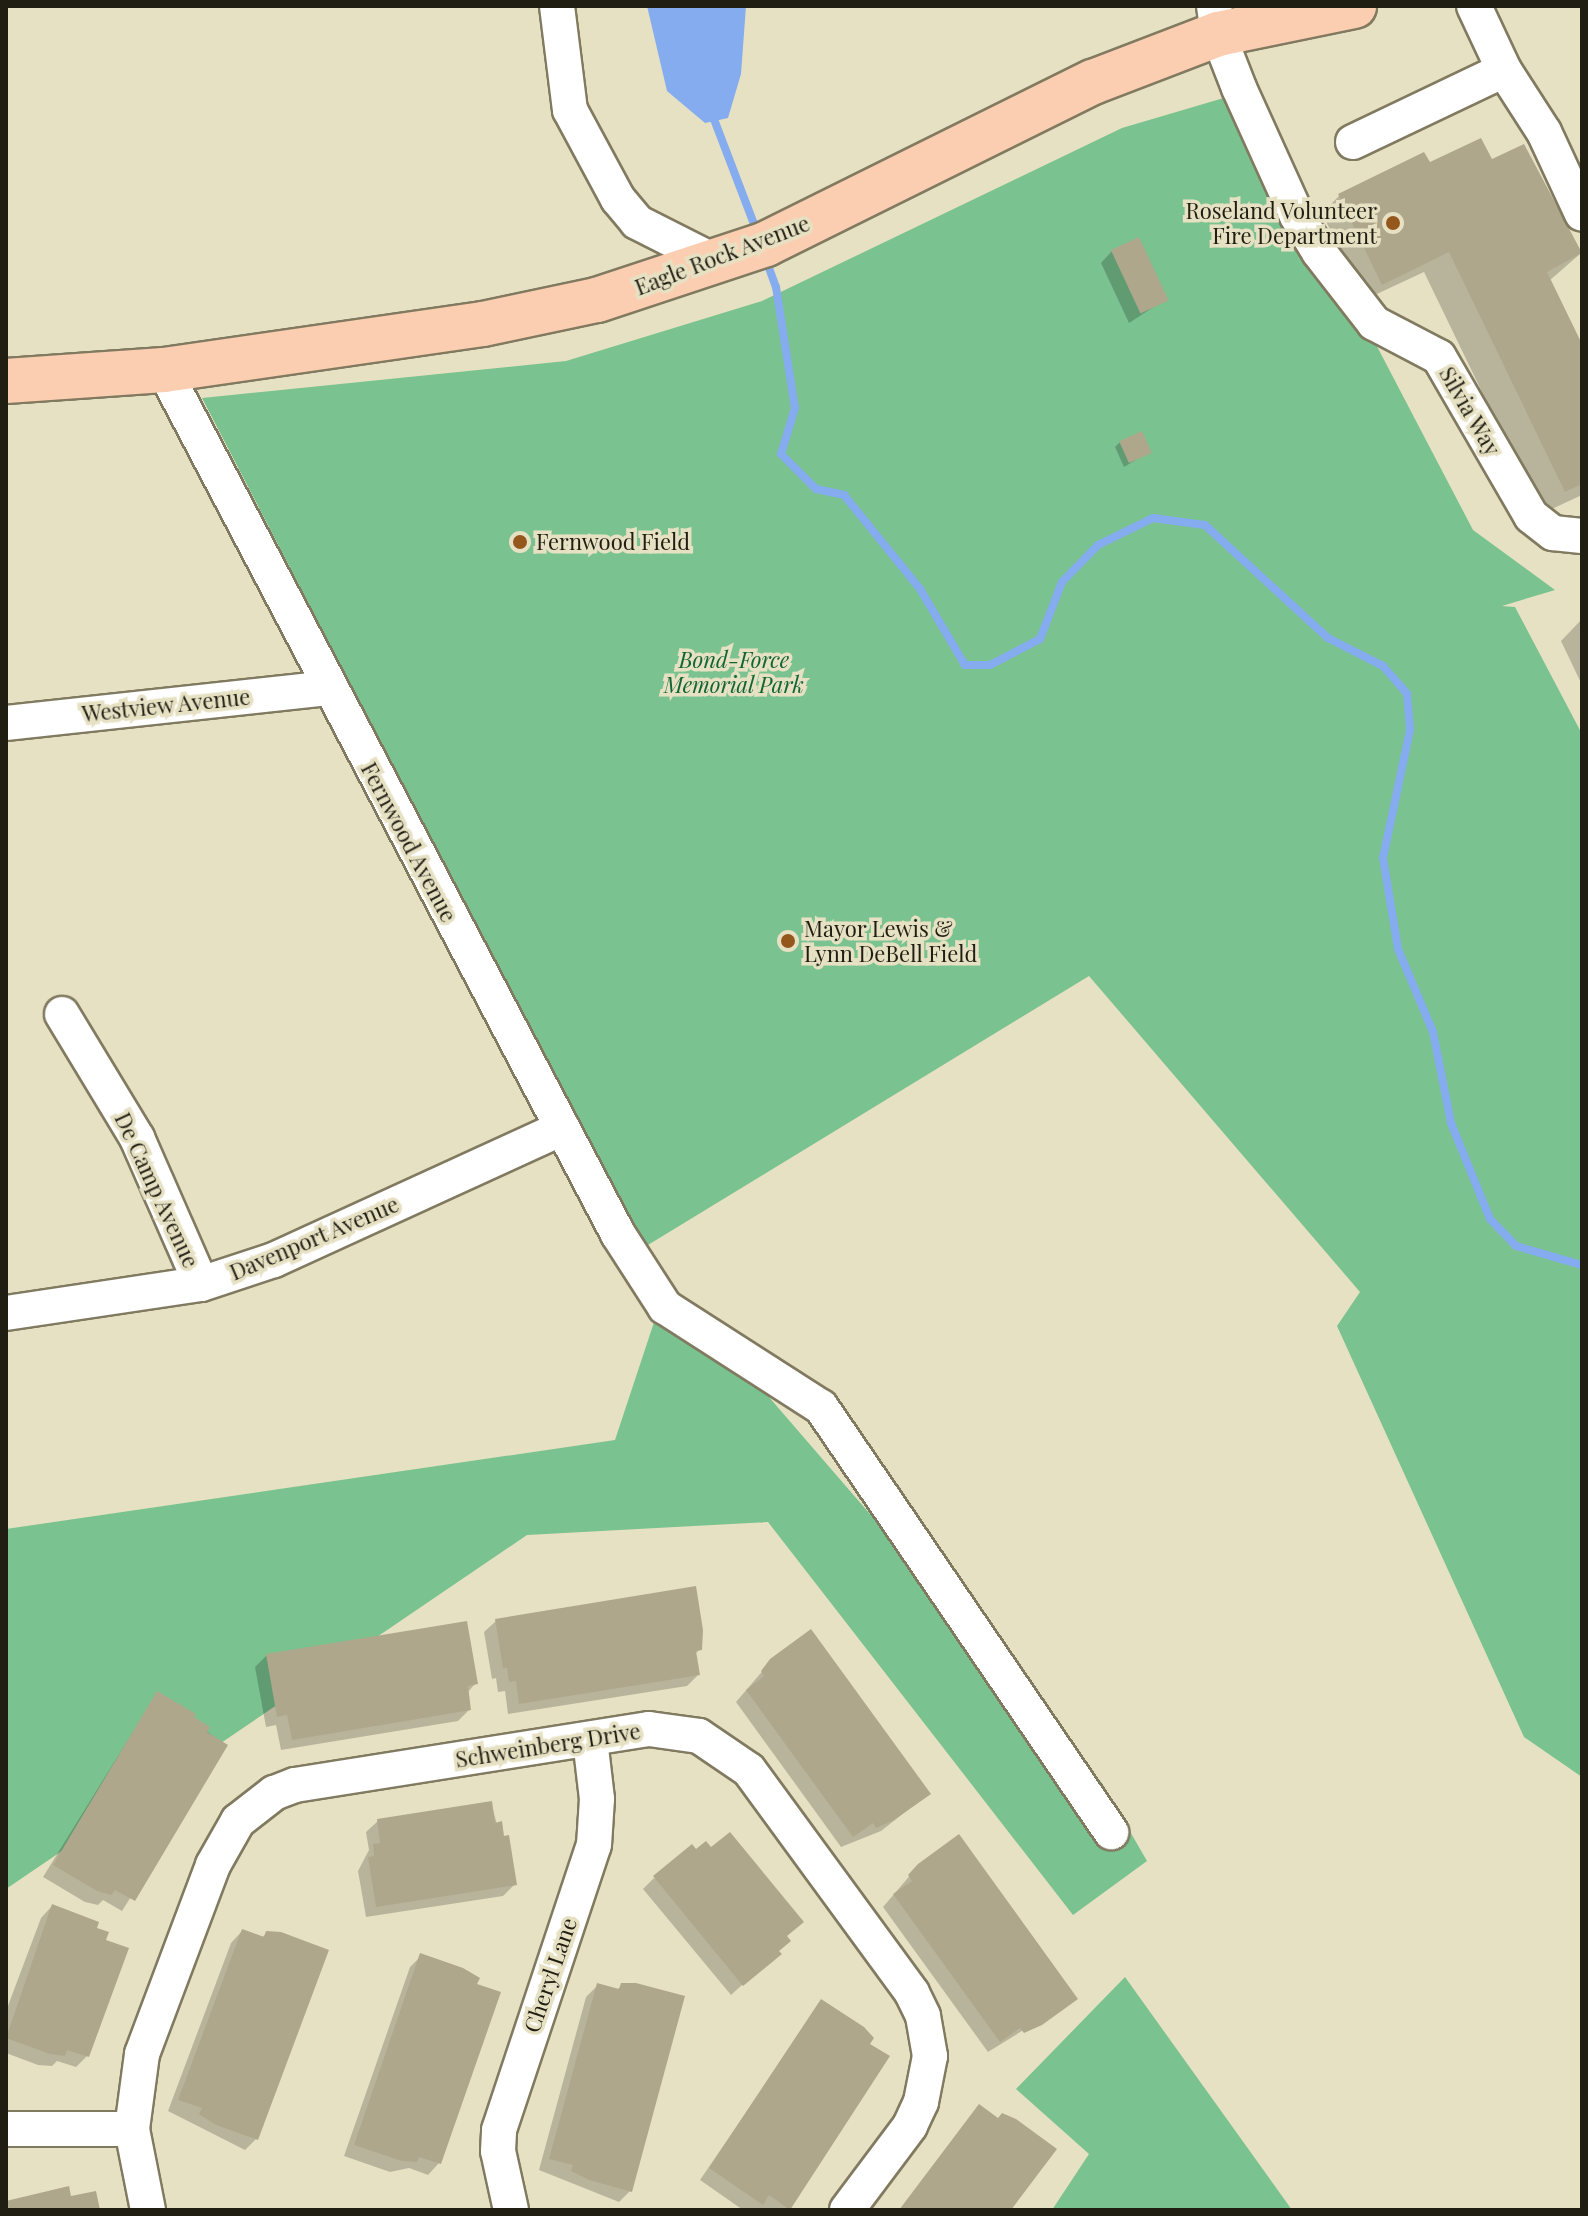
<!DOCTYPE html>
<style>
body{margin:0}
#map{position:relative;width:1588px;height:2216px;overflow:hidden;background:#e7e1c4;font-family:"Playfair Display",serif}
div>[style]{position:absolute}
.green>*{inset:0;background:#7ac28f}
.water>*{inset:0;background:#85acef}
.shadow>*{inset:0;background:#0003}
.stream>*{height:8px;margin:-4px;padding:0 4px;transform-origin:4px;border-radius:4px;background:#85acef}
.building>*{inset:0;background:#aea78c;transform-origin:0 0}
.roads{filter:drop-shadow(2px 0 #817a60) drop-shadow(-2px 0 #817a60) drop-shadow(0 2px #817a60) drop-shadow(0 -2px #817a60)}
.minor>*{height:34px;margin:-17px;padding:0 17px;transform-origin:17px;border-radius:17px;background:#fff}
.major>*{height:44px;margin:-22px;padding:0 22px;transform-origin:22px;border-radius:22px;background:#fbceb1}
.dots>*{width:22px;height:22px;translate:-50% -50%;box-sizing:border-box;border:4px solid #e7e1c4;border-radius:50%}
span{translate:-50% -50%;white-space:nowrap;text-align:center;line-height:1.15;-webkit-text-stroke:7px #e7e1c4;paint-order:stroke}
.poi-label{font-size:22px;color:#201e13}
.right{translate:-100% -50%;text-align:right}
.left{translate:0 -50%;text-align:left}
.street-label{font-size:22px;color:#201e13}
.park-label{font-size:22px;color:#106534;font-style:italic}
.frame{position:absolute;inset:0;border:8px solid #201e13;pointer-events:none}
</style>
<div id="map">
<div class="green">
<div style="clip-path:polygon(1244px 92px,1473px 530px,1555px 590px,1502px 606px,1515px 607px,1582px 734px,1582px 1777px,1524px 1737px,1337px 1326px,1360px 1292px,1089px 976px,643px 1248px,202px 398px,566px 361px,762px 301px,1122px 128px)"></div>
<div style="clip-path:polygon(668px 1280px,1102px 1783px,1147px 1861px,1073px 1915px,768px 1522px,527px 1535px,6px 1889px,6px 1529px,615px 1440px)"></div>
<div style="clip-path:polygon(1125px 1977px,1292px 2210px,1052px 2210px,1089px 2154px,1016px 2089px)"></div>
</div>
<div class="water">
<div style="clip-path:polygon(647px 6px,746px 6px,741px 74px,728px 118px,705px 123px,667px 91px)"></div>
</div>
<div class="shadow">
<div style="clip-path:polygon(1523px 146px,1580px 254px,1549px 281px,1582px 349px,1582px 495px,1541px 514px,1424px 272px,1364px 300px,1322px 213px,1339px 196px,1406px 163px,1491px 162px)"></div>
<div style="clip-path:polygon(1112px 251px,1166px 299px,1129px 323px,1101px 263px)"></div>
<div style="clip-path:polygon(1120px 442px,1149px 452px,1124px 467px,1115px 447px)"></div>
<div style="clip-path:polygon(1582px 619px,1582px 685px,1561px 641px)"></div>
<div style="clip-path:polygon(496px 1621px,700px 1649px,694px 1655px,698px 1675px,687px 1686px,508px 1714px,505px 1691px,498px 1692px,496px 1678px,492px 1679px,484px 1632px)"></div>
<div style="clip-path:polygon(267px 1655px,475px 1684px,467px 1693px,469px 1710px,458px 1721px,281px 1750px,276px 1725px,266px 1727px,255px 1667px)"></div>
<div style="clip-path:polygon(771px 1661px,928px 1794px,881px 1831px,841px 1847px,736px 1702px)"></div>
<div style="clip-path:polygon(157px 1693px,226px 1746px,122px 1911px,103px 1900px,98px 1905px,85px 1902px,43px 1877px)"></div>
<div style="clip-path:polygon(491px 1803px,514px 1885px,503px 1896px,366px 1917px,358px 1871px,369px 1850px,366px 1832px,378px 1821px)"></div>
<div style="clip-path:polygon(919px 1865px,1075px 1998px,988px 2052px,883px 1907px)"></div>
<div style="clip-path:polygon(654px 1878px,785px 1937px,778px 1952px,731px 1995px,643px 1889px)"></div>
<div style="clip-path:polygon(52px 1906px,87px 2056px,76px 2067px,57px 2061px,52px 2066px,38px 2065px,6px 2053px,6px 2011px,41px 1918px)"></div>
<div style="clip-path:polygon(242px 1931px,261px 1938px,267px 1933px,256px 2139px,245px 2150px,168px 2111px,231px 1943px)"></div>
<div style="clip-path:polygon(421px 1956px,439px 2163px,428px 2175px,409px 2168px,390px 2172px,344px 2156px,410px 1967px)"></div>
<div style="clip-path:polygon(598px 1985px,617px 1990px,622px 1985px,630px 2191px,619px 2202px,539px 2170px,586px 1997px)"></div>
<div style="clip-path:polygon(822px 2001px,789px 2208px,743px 2210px,700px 2180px)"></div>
</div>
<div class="stream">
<div style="left:712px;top:114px;width:126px;rotate:69.1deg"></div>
<div style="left:765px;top:257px;width:32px;rotate:70deg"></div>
<div style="left:776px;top:287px;width:122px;rotate:81.1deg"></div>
<div style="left:795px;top:408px;width:48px;rotate:106.9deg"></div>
<div style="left:781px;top:454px;width:49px;rotate:45deg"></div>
<div style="left:816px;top:489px;width:29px;rotate:12deg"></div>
<div style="left:844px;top:495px;width:121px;rotate:51deg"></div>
<div style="left:920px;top:589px;width:88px;rotate:59.4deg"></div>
<div style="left:965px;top:665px;width:25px"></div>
<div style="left:990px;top:665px;width:56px;rotate:-27.5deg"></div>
<div style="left:1040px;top:639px;width:61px;rotate:-68.9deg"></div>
<div style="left:1062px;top:582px;width:52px;rotate:-45.8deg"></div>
<div style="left:1098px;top:545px;width:61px;rotate:-26.1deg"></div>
<div style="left:1153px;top:518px;width:52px;rotate:7.7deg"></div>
<div style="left:1205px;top:525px;width:167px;rotate:42.6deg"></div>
<div style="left:1328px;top:638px;width:62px;rotate:27deg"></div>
<div style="left:1383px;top:666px;width:37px;rotate:49deg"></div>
<div style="left:1407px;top:694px;width:36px;rotate:85deg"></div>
<div style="left:1410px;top:730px;width:131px;rotate:101.9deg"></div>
<div style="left:1383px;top:858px;width:92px;rotate:80.6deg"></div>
<div style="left:1398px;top:949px;width:90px;rotate:67.1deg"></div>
<div style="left:1433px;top:1032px;width:93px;rotate:78.8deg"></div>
<div style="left:1451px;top:1123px;width:104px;rotate:67.9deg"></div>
<div style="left:1490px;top:1219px;width:37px;rotate:46deg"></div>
<div style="left:1516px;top:1246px;width:69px;rotate:16.1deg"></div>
</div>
<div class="building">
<div style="clip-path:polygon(1481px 138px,1492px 159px,1524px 144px,1582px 253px,1547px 272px,1582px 344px,1582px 484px,1565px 492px,1449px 252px,1382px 285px,1338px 194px,1424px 152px,1430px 162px)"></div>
<div style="left:1139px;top:237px;width:70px;height:31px;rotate:65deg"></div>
<div style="left:1142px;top:431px;width:24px;height:25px;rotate:66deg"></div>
<div style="clip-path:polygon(696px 1586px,703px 1630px,702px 1650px,696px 1651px,700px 1675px,519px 1704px,516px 1681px,509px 1682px,507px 1668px,503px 1668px,495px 1619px)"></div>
<div style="clip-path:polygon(467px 1621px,478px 1684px,468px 1686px,471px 1710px,292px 1740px,287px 1715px,277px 1717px,266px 1654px)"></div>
<div style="clip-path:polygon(811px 1629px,931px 1794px,894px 1820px,876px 1828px,873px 1823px,853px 1837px,746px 1690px,764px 1676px,761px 1671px,770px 1659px)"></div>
<div style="clip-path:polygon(157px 1691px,196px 1714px,194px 1717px,210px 1727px,207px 1732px,228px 1745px,135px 1901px,115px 1890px,111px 1895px,97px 1891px,53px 1865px)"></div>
<div style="clip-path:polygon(492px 1801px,495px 1823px,502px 1821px,504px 1836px,509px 1835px,517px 1885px,376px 1907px,368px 1857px,374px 1856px,373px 1844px,380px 1843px,377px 1819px)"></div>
<div style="clip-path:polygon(730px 1832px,804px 1922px,787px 1936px,791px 1941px,779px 1951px,782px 1954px,743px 1986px,653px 1876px,692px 1844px,696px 1849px,706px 1841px,711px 1847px)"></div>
<div style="clip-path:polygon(959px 1834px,1078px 1999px,1042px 2025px,1024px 2033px,1020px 2028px,1000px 2042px,893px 1894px,912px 1881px,908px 1875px,918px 1864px)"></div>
<div style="clip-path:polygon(52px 1904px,99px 1922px,97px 1928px,109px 1932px,106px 1940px,129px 1948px,89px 2057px,67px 2050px,65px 2056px,50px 2054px,6px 2038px)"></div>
<div style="clip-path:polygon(242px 1929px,264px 1937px,266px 1931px,281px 1932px,329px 1950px,258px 2140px,216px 2125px,199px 2114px,202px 2108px,178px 2100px)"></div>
<div style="clip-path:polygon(420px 1953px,463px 1968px,480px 1978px,477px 1984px,501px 1992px,441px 2164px,419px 2157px,417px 2162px,402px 2161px,354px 2145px)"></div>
<div style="clip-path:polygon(597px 1983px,619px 1989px,621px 1983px,636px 1983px,685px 1996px,632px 2192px,589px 2180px,571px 2171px,573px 2165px,549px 2159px)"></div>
<div style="clip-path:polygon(821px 1999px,864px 2027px,874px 2038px,870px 2044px,890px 2056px,790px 2210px,769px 2195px,763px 2205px,709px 2168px)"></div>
<div style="clip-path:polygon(979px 2104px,998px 2118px,1002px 2113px,1016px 2119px,1057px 2149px,1011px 2210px,899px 2210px)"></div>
<div style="clip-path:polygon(69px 2186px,71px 2196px,96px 2191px,100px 2210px,9px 2210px,6px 2201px)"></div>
</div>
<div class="roads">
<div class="minor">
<div style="left:557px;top:6px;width:105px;rotate:82.9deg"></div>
<div style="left:570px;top:110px;width:101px;rotate:61.7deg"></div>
<div style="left:618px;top:199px;width:30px;rotate:50deg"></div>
<div style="left:637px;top:222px;width:89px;rotate:26.9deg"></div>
<div style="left:1214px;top:6px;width:28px;rotate:82deg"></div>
<div style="left:1218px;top:34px;width:58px;rotate:68.7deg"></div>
<div style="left:1239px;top:88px;width:141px;rotate:65.6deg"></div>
<div style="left:1297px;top:216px;width:42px;rotate:58.6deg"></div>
<div style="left:1319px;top:252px;width:90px;rotate:52.2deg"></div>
<div style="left:1374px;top:323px;width:73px;rotate:27.6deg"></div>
<div style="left:1439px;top:357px;width:184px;rotate:59.9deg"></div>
<div style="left:1531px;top:516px;width:28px;rotate:38deg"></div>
<div style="left:1553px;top:533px;width:29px;rotate:6deg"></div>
<div style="left:1474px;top:6px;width:71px;rotate:64.9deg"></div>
<div style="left:1504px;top:70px;width:74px;rotate:57.2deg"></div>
<div style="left:1544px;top:132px;width:90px;rotate:65.1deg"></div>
<div style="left:1353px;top:142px;width:167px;rotate:-25.5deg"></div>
<div style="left:164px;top:370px;width:976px;rotate:62.28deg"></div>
<div style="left:618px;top:1234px;width:87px;rotate:57.2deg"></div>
<div style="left:665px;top:1307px;width:185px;rotate:32.7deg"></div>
<div style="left:821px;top:1407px;width:515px;rotate:55.69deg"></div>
<div style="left:6px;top:723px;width:323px;rotate:-6.2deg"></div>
<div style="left:62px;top:1014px;width:145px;rotate:58.8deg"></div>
<div style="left:137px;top:1138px;width:159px;rotate:66.3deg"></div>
<div style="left:6px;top:1313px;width:197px;rotate:-8.5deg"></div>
<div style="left:201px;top:1284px;width:77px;rotate:-18.2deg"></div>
<div style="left:274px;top:1260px;width:317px;rotate:-24.6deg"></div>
<div style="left:6px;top:2129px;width:126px"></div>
<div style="left:148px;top:2210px;width:83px;rotate:-101.2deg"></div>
<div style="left:132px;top:2129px;width:76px;rotate:-82.4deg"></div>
<div style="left:142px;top:2054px;width:202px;rotate:-69.4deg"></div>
<div style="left:213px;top:1865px;width:51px;rotate:-60.4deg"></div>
<div style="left:238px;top:1821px;width:46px;rotate:-37.9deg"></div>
<div style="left:274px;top:1793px;width:22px;rotate:-21deg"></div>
<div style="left:295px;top:1785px;width:358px;rotate:-9deg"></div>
<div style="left:649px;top:1729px;width:50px;rotate:8deg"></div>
<div style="left:699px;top:1736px;width:60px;rotate:34.2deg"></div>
<div style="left:749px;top:1770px;width:276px;rotate:53.8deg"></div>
<div style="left:912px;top:1993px;width:25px;rotate:64deg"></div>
<div style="left:923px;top:2016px;width:41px;rotate:80.1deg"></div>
<div style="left:930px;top:2056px;width:47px;rotate:101.1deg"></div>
<div style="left:921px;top:2102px;width:26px;rotate:115deg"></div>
<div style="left:910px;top:2126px;width:105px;rotate:126.9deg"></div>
<div style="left:511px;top:2210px;width:60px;rotate:-102.4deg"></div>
<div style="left:498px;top:2151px;width:21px;rotate:-87deg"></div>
<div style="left:499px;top:2130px;width:300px;rotate:-71.6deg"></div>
<div style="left:594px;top:1845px;width:46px;rotate:-86.3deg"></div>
<div style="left:597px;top:1799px;width:60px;rotate:-96.7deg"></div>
</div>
<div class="major">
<div style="left:6px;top:381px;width:158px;rotate:-4deg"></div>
<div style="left:164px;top:370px;width:322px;rotate:-8.2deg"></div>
<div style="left:483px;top:324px;width:116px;rotate:-11.9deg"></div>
<div style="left:597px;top:300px;width:178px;rotate:-18.3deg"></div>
<div style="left:766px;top:244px;width:365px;rotate:-26.4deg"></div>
<div style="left:1093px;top:82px;width:134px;rotate:-21deg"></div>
<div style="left:1218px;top:34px;width:139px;rotate:-11.6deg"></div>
</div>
</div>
<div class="dots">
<div style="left:1393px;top:223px;background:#95581c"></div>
<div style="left:520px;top:542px;background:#95581c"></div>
<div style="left:788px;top:941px;background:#95581c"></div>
</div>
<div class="poi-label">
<span class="right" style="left:1377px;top:223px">Roseland Volunteer<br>Fire Department</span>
<span class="left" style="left:536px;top:542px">Fernwood Field</span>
<span class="left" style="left:804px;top:941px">Mayor Lewis &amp;<br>Lynn DeBell Field</span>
</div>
<div class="street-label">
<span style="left:722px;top:255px;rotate:-21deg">Eagle Rock Avenue</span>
<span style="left:1470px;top:411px;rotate:60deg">Silvia Way</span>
<span style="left:166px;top:705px;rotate:-6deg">Westview Avenue</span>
<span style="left:409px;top:842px;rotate:62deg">Fernwood Avenue</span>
<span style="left:157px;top:1190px;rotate:65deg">De Camp Avenue</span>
<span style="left:314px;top:1238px;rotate:-23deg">Davenport Avenue</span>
<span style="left:548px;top:1745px;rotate:-9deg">Schweinberg Drive</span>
<span style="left:550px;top:1975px;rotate:-71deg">Cheryl Lane</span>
</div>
<div class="park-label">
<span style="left:734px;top:672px">Bond-Force<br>Memorial Park</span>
</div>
<div class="frame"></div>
</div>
